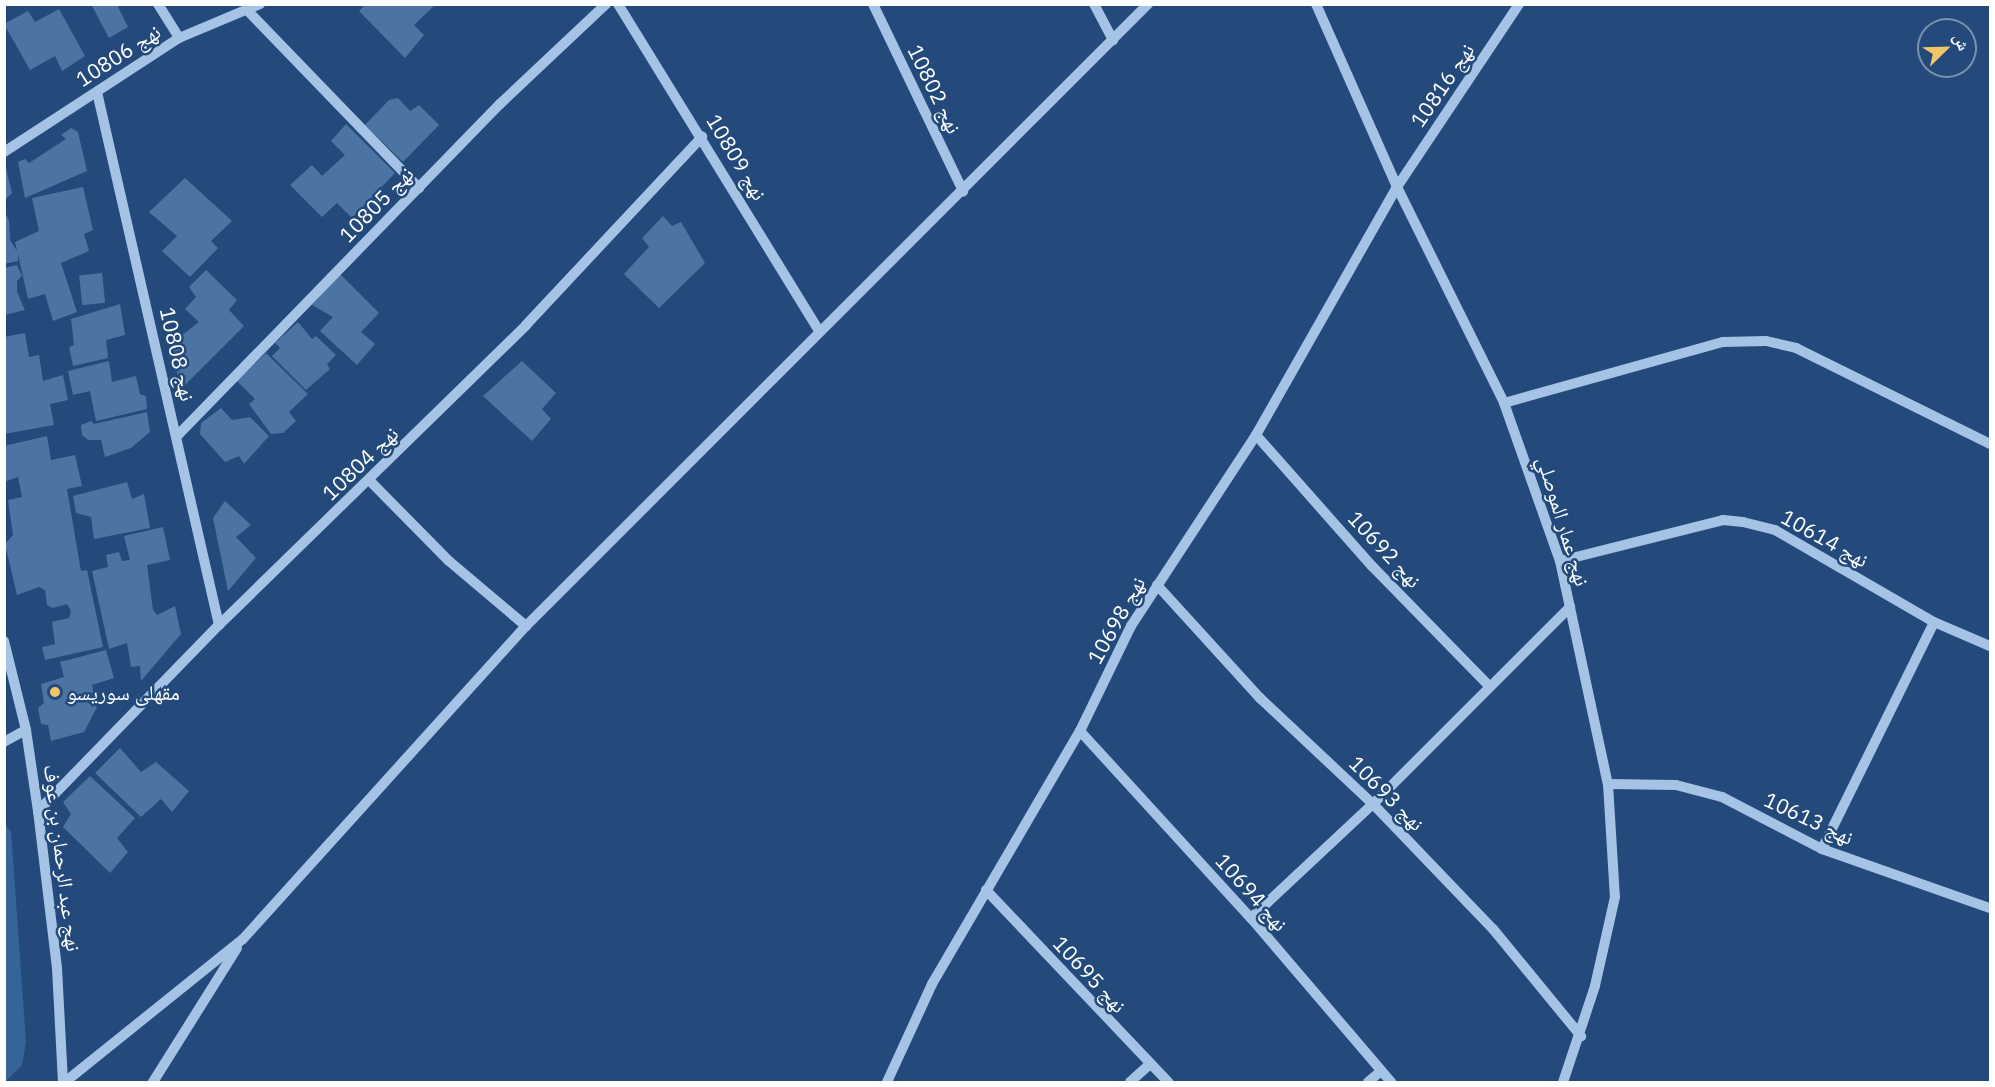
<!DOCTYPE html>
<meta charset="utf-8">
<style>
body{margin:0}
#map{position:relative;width:1995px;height:1087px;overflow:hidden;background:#234a7a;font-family:"IBM Plex Sans","Noto Naskh Arabic",sans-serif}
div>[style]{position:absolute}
.green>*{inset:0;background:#366498}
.building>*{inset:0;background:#4b74a3;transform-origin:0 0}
.minor>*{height:10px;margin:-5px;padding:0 5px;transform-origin:5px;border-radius:5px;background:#a5c3e5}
.dots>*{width:16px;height:16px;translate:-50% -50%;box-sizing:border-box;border:3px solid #234a7a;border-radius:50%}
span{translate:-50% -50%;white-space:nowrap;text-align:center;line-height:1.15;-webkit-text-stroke:5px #234a7a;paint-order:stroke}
.street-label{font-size:21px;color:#fff}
.poi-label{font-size:21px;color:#fff}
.left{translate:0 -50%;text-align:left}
.frame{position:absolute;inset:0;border:6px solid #fff;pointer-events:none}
.north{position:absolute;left:1917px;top:18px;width:60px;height:60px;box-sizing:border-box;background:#234a7a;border:2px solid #7b92af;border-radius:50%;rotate:67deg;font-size:16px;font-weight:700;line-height:24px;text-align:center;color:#fff}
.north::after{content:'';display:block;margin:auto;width:21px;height:27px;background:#f0c668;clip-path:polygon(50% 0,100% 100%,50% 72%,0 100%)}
</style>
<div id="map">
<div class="green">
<div style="clip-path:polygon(5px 825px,11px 831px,26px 1042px,22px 1065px,5px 1082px)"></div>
</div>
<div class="building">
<div style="clip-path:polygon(91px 4px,123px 4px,118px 7px,128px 27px,109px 38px)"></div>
<div style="clip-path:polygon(366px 4px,436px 4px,414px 25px,424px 35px,405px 58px,359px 11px)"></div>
<div style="clip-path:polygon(59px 9px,85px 56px,62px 71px,55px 56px,30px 70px,4px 24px,28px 11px,35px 22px)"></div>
<div style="clip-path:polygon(398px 98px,410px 111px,419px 105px,439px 125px,403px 162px,365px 125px,389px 100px)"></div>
<div style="clip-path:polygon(346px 124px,395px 173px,352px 218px,337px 203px,322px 217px,290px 185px,312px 165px,322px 176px,345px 155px,331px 141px)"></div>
<div style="clip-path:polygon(71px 128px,78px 132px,87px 171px,25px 198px,18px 162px,25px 159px,29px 163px,66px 139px,61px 135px)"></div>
<div style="clip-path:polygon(4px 160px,12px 193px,4px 201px)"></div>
<div style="clip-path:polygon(185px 178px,232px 221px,211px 241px,218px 248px,190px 277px,162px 251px,177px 236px,149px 212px)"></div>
<div style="clip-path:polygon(83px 187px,93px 230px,84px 234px,89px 251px,61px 263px,77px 312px,53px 321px,45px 294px,28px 299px,18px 254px,18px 261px,4px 264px,4px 211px,9px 220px,10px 240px,17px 251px,15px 242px,39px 231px,32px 198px)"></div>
<div style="clip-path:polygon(663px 216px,672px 226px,681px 222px,705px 263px,659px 308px,624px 274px,649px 247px,642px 238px)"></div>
<div style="clip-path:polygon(17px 265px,22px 276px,17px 281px,17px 292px,25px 310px,4px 315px,4px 268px)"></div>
<div style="clip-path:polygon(206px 270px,237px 300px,229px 310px,244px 326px,180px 390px,172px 343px,199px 322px,185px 309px,196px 297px,189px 287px)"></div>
<div style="left:102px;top:273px;width:30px;height:23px;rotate:84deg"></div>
<div style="clip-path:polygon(340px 274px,379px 313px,361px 332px,375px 344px,357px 365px,320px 331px,333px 317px,312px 305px)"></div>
<div style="clip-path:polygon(120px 304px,125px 335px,106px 340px,108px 358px,73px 366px,69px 347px,74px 345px,71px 319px)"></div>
<div style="clip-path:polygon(298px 322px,312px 339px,316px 336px,336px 355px,327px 364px,330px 369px,306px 390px,272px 356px,280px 348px,275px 343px)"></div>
<div style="clip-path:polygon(25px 333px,29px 357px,39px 355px,43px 381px,63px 375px,68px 400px,50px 404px,54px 425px,4px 434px,4px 337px)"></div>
<div style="clip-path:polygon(266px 353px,308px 394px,289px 412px,296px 421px,283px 433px,271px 434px,249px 404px,255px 399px,237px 381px)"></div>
<div style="clip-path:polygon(109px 361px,112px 382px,136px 376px,140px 394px,146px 396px,147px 409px,96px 421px,90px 391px,73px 395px,68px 371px)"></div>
<div style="clip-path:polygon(522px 361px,556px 393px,542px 409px,551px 419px,532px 441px,483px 396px)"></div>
<div style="clip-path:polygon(221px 408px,232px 420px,250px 417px,269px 436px,244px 464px,239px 456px,225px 462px,200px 434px,201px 423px)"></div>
<div style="clip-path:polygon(147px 412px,150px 432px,131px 448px,105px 457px,101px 440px,88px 440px,82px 435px,81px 425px,91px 421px,94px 424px)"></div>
<div style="clip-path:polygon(47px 436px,51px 460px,75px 455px,82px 486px,67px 489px,81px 571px,87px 570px,103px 647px,45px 660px,42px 647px,55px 644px,52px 622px,69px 618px,71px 611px,67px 604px,53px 608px,47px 605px,45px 590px,39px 587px,17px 595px,5px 544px,13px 535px,8px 500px,22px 497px,18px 477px,4px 482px,4px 446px)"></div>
<div style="clip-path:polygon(127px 482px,132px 499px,144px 494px,150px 528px,94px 539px,91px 517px,76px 513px,73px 496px)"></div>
<div style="clip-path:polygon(225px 501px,251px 525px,236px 537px,256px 558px,228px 591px,213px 518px)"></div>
<div style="clip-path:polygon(163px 527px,170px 560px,147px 565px,153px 610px,157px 615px,175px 606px,181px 634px,141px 681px,140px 666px,131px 667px,127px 643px,109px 649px,92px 571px,108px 567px,106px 555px,119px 552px,122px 561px,130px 560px,124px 536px)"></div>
<div style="clip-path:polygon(106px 650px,114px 678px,92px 685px,97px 707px,84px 732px,51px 741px,48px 725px,41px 724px,38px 708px,44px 703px,41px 684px,64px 677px,60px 662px)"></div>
<div style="clip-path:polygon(120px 748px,141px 772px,156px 762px,189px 791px,172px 812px,161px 799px,141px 817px,95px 773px)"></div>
<div style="clip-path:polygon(90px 776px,135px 818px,117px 838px,128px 852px,110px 873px,63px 827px,71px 814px,63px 802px)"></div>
</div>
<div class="minor">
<div style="left:158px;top:4px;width:40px;rotate:58deg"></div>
<div style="left:618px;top:4px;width:384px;rotate:58.4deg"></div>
<div style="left:873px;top:4px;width:208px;rotate:64.3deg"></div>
<div style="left:1094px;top:4px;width:41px;rotate:62.2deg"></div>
<div style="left:1316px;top:4px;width:200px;rotate:66.1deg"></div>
<div style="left:1397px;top:187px;width:241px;rotate:63.6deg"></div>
<div style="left:1504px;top:403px;width:168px;rotate:70.5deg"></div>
<div style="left:1560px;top:561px;width:228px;rotate:77.9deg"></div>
<div style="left:1608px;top:784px;width:113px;rotate:86.5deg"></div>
<div style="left:1615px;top:897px;width:91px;rotate:102.7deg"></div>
<div style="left:1595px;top:986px;width:101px;rotate:108.4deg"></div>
<div style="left:249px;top:12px;width:245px;rotate:46deg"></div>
<div style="left:97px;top:92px;width:547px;rotate:77.11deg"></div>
<div style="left:4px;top:152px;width:209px;rotate:-33.1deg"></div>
<div style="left:179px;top:38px;width:88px;rotate:-22.8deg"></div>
<div style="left:1504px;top:403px;width:227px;rotate:-15.6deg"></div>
<div style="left:1723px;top:342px;width:43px;rotate:-1.3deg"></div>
<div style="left:1766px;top:341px;width:31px;rotate:13deg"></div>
<div style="left:1796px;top:348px;width:216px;rotate:26.3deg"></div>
<div style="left:178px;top:435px;width:462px;rotate:-45.8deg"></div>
<div style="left:500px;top:104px;width:146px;rotate:-43.3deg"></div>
<div style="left:1256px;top:435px;width:175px;rotate:48.5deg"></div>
<div style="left:1372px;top:566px;width:166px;rotate:45.7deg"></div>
<div style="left:370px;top:481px;width:112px;rotate:45.4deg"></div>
<div style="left:449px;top:561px;width:101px;rotate:40.2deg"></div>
<div style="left:1560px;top:561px;width:168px;rotate:-14.1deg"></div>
<div style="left:1723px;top:520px;width:20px;rotate:6deg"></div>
<div style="left:1743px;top:522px;width:33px;rotate:14deg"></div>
<div style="left:1775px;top:530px;width:184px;rotate:30.1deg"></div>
<div style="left:1934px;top:622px;width:61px;rotate:23.2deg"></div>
<div style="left:1157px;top:585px;width:153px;rotate:47.7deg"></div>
<div style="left:1260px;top:698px;width:155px;rotate:43.2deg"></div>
<div style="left:1373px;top:804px;width:173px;rotate:46.2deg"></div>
<div style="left:1493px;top:929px;width:139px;rotate:50.6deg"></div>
<div style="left:4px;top:641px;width:92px;rotate:76.1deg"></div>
<div style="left:26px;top:730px;width:82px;rotate:81.6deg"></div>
<div style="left:38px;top:811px;width:158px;rotate:83.1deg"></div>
<div style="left:57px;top:968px;width:114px;rotate:87deg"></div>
<div style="left:1080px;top:731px;width:253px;rotate:47.6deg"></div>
<div style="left:1251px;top:918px;width:216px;rotate:49.5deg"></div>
<div style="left:4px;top:742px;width:25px;rotate:-29deg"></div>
<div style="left:1608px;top:784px;width:68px;rotate:0.8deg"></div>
<div style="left:1676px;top:785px;width:48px;rotate:14.6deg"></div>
<div style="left:1722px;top:797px;width:113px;rotate:27.5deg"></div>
<div style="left:1822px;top:849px;width:178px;rotate:19.4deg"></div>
<div style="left:38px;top:811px;width:260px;rotate:-45.8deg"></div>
<div style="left:219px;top:625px;width:429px;rotate:-44.3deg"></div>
<div style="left:526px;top:325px;width:258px;rotate:-46.9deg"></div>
<div style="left:1822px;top:849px;width:253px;rotate:-63.7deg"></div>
<div style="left:986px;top:890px;width:265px;rotate:46.5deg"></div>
<div style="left:1251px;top:918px;width:167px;rotate:-43.1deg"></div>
<div style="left:1373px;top:804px;width:279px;rotate:-45deg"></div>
<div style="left:65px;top:1082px;width:228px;rotate:-38.8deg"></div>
<div style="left:243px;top:939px;width:422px;rotate:-47.9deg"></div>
<div style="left:526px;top:626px;width:880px;rotate:-45deg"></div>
<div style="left:153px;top:1082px;width:158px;rotate:-57.9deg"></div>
<div style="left:887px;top:1082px;width:108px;rotate:-65.3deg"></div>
<div style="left:932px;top:984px;width:293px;rotate:-59.7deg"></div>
<div style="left:1080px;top:731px;width:117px;rotate:-64.1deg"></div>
<div style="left:1131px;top:626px;width:228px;rotate:-56.8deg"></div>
<div style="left:1256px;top:435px;width:285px;rotate:-60.4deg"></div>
<div style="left:1397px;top:187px;width:220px;rotate:-56.3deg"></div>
<div style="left:1130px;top:1082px;width:27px;rotate:-42deg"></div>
<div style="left:1368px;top:1082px;width:16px;rotate:-40deg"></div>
</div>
<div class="dots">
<div style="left:55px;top:692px;background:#f0c668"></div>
</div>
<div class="street-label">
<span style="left:118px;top:55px;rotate:-33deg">نهج 10806</span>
<span style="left:1442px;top:85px;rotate:-56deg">نهج 10816</span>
<span style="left:935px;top:89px;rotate:64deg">نهج 10802</span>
<span style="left:737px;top:157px;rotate:59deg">نهج 10809</span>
<span style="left:376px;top:204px;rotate:-46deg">نهج 10805</span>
<span style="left:178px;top:354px;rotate:77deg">نهج 10808</span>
<span style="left:360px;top:463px;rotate:-44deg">نهج 10804</span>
<span style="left:1564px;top:521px;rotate:73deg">نهج عمار الموصلي</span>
<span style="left:1825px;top:538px;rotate:29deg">نهج 10614</span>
<span style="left:1385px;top:549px;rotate:47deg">نهج 10692</span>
<span style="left:1116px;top:620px;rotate:-61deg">نهج 10698</span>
<span style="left:1387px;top:793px;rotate:45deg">نهج 10693</span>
<span style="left:1809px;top:818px;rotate:25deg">نهج 10613</span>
<span style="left:63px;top:858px;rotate:83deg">نهج عبد الرحمان بن عوف</span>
<span style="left:1252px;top:892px;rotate:48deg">نهج 10694</span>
<span style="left:1090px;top:974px;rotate:47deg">نهج 10695</span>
</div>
<div class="poi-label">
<span class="left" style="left:67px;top:692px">مقهلى سوريسو</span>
</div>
<div class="frame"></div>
<div class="north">ش</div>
</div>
